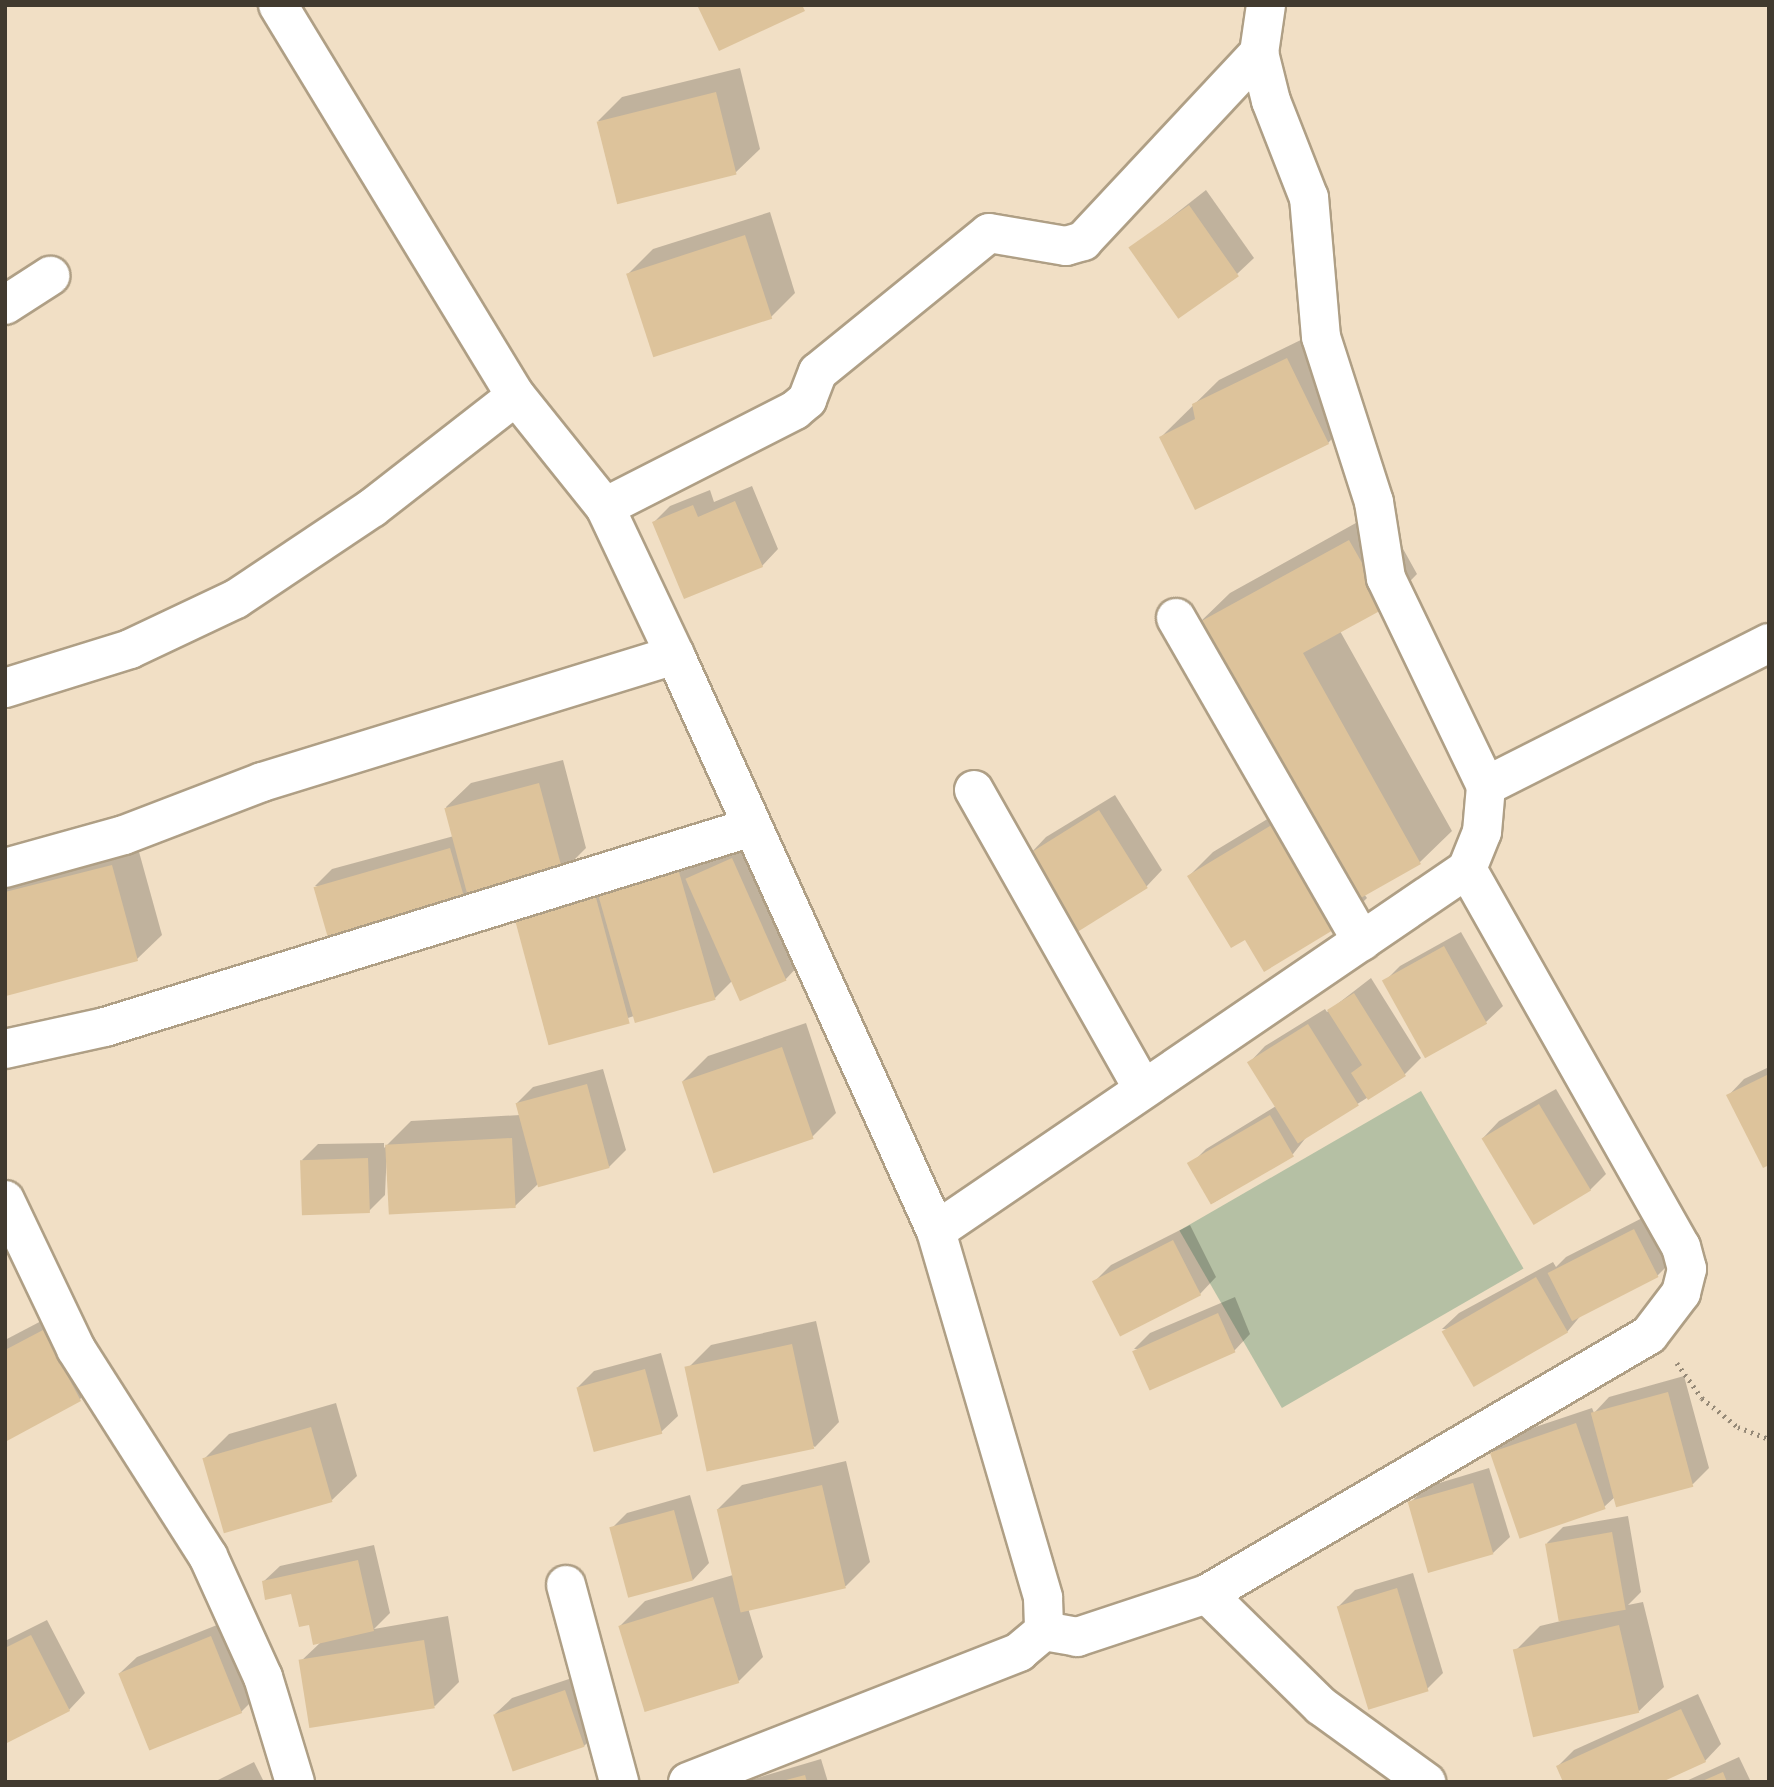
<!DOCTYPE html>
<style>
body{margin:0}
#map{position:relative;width:1774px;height:1787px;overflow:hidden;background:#f1dfc5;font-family:Bitter,serif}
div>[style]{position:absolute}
.green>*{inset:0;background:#b5c0a4;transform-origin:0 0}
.shadow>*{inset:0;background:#0003}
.building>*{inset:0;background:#ddc39b;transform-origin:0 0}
.path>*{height:4.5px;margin-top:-2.25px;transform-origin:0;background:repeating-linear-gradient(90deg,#958977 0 2px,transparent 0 7px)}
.roads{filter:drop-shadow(2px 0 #af9f85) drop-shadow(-2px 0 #af9f85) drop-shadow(0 2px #af9f85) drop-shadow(0 -2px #af9f85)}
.minor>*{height:38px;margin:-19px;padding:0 19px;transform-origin:19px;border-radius:19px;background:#fff}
span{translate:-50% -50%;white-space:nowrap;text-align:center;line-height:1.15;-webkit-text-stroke:5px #feedd2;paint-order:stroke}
.frame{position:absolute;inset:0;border:7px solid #413a2f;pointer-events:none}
</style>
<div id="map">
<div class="green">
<div style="left:1421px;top:1091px;width:205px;height:279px;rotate:60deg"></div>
</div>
<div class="shadow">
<div style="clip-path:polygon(740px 68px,760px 149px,735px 173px,598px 121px,622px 97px)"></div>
<div style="clip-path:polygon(1206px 190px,1254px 258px,1237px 274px,1132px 248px)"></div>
<div style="clip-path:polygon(770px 212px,795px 293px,771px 317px,628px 274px,653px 249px)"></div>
<div style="clip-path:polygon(1311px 335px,1352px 418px,1328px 443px,1161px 437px,1219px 380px)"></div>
<div style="clip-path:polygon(752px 486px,778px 549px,762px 566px,654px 522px,670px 506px,710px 490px,714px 502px)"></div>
<div style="clip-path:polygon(1381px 509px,1417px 574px,1386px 606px,1340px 631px,1452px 831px,1420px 862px,1364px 894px,1367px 898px,1342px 923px,1246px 937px,1189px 876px,1213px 852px,1297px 801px,1198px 624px,1230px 593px)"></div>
<div style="clip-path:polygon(563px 760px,586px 848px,562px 872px,465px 902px,315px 886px,332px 869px,454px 836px,446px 807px,471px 783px)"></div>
<div style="clip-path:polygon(1115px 795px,1162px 870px,1146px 887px,1076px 929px,1030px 854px,1046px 837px)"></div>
<div style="clip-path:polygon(136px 841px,162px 935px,137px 959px,7px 993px,5px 877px)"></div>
<div style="clip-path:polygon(749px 843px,801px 963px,785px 980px,731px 982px,714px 999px,634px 1016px,551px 1043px,516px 917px)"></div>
<div style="clip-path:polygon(1461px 932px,1503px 1006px,1486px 1022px,1425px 1055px,1384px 982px,1400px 966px)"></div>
<div style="clip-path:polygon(1371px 978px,1421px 1058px,1405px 1074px,1308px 1135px,1293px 1154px,1213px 1203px,1190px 1165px,1206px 1149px,1276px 1106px,1249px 1063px,1265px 1046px,1325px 1009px,1327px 1012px)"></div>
<div style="clip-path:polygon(806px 1023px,836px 1113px,812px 1137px,683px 1081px,708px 1056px)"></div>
<div style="clip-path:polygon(1769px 1067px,1769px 1163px,1728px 1096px,1744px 1079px)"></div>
<div style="clip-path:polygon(603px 1069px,626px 1150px,609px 1167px,538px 1184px,515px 1206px,387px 1149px,385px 1195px,369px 1211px,302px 1160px,318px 1144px,384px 1143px,384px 1148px,411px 1121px,520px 1115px,517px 1103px,533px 1087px)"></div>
<div style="clip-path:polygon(1556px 1089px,1606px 1174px,1590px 1190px,1483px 1138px,1499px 1121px)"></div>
<div style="clip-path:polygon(1650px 1214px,1673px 1260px,1657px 1276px,1582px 1314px,1567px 1332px,1442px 1329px,1459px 1313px,1553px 1262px,1556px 1267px,1566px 1257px)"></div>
<div style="clip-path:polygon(1190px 1225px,1216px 1277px,1200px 1294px,1094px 1282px,1111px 1265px)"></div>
<div style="clip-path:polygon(1235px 1297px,1250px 1334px,1234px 1351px,1134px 1349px,1150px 1333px)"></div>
<div style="clip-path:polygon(68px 1307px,105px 1375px,80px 1399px,5px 1440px,5px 1340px)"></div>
<div style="clip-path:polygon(816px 1321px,839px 1422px,815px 1447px,687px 1369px,711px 1345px)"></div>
<div style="clip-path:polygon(661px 1353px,678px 1416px,661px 1432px,578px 1387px,594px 1371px)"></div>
<div style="clip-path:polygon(1684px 1376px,1709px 1468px,1693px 1484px,1616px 1496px,1604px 1507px,1521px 1536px,1492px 1452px,1508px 1436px,1592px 1408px,1594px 1413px,1609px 1397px)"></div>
<div style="clip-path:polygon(336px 1403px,357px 1476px,332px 1500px,204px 1459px,229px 1434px)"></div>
<div style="clip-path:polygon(846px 1461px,870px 1562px,846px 1586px,748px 1608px,763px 1657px,739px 1681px,620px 1626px,645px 1601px,733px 1575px,718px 1509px,742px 1485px)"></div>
<div style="clip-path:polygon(1489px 1468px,1510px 1537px,1493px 1553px,1410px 1503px,1426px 1487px)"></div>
<div style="clip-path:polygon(690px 1495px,709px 1563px,693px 1580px,611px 1529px,627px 1513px)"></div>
<div style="clip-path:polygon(1628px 1516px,1641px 1592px,1628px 1605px,1643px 1602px,1664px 1687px,1639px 1711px,1515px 1651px,1540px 1626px,1561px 1621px,1547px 1543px,1563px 1527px)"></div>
<div style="clip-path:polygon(374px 1545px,390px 1613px,374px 1629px,448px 1616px,459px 1682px,435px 1706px,301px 1661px,321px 1642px,292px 1592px,263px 1582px,280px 1566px)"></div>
<div style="clip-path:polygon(1413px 1573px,1443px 1673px,1427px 1689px,1339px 1606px,1355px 1590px)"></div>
<div style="clip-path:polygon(47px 1620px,85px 1693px,69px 1710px,5px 1740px,5px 1641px)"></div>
<div style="clip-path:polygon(227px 1621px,258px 1695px,241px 1712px,120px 1673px,137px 1657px)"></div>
<div style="clip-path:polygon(581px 1675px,601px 1730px,584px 1746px,495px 1714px,512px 1698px)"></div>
<div style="clip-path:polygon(1698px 1694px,1721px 1744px,1705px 1761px,1558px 1766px,1574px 1750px)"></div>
<div style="clip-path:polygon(1739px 1757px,1751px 1782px,1684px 1782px)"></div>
<div style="clip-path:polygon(821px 1759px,828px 1782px,744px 1782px)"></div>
<div style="clip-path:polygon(254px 1762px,264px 1782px,214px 1782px)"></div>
</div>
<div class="building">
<div style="clip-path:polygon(697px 5px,802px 5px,805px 11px,719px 51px)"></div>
<div style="left:716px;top:92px;width:85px;height:123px;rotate:76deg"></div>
<div style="left:1189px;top:205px;width:87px;height:74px;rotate:55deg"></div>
<div style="left:745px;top:235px;width:88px;height:125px;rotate:72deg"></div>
<div style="clip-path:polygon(1287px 358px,1329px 444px,1195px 510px,1159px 437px,1195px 419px,1192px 404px)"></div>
<div style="clip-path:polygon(735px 501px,763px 567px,684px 599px,652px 522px,693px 505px,698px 517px)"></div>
<div style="clip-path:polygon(1349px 540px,1387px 607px,1303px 653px,1421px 864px,1352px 903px,1196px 624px)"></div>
<div style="left:539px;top:783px;width:94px;height:98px;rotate:75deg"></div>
<div style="left:1099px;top:810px;width:92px;height:84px;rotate:58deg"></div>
<div style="clip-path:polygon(1280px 820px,1343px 924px,1264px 972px,1245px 940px,1231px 948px,1187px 876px)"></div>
<div style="left:450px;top:848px;width:58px;height:142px;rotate:74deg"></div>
<div style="left:732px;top:858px;width:134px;height:51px;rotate:66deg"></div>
<div style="clip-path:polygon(112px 865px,138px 961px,6px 996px,5px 892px)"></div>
<div style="left:679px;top:872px;width:133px;height:84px;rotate:74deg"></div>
<div style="left:595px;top:894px;width:134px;height:84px;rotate:75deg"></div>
<div style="left:1444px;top:946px;width:89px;height:71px;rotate:61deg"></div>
<div style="clip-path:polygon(1354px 993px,1406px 1076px,1368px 1100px,1351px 1073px,1362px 1065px,1327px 1010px)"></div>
<div style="left:1308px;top:1024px;width:96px;height:72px;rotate:58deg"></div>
<div style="left:782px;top:1047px;width:97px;height:106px;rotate:71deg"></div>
<div style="clip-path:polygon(1769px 1074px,1769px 1165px,1763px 1168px,1726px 1095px)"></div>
<div style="left:587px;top:1084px;width:87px;height:74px;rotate:75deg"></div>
<div style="left:1539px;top:1104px;width:101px;height:67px;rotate:59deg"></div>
<div style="left:1270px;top:1115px;width:48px;height:96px;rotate:60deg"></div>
<div style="left:512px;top:1138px;width:70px;height:127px;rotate:87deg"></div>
<div style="left:368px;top:1158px;width:55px;height:68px;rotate:88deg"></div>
<div style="left:1634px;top:1229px;width:54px;height:97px;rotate:63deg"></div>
<div style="left:1173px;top:1240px;width:62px;height:91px;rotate:63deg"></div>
<div style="left:1536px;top:1277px;width:64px;height:109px;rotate:60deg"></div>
<div style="left:1218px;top:1313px;width:43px;height:94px;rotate:66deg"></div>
<div style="clip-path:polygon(43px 1330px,81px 1401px,5px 1442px,5px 1350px)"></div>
<div style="left:792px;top:1344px;width:107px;height:110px;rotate:78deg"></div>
<div style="left:645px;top:1369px;width:67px;height:71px;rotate:75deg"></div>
<div style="left:1668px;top:1392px;width:98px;height:80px;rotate:75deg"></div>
<div style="left:1576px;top:1423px;width:91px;height:91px;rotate:71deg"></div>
<div style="left:311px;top:1427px;width:78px;height:113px;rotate:74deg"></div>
<div style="left:1473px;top:1483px;width:74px;height:68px;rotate:74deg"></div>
<div style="left:822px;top:1485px;width:106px;height:108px;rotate:77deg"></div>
<div style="left:674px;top:1510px;width:73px;height:67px;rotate:75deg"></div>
<div style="left:1612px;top:1532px;width:79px;height:68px;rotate:80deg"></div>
<div style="clip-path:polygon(358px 1560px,374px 1631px,313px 1645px,309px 1625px,299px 1627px,291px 1594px,265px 1600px,262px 1581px)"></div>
<div style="left:1397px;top:1588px;width:108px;height:63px;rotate:73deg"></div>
<div style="left:713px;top:1597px;width:90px;height:99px;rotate:73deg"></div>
<div style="left:1619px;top:1625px;width:90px;height:109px;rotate:77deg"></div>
<div style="clip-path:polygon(31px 1635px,70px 1711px,5px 1744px,5px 1648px)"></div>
<div style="left:211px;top:1636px;width:83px;height:100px;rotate:68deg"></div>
<div style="left:424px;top:1640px;width:69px;height:127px;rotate:81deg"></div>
<div style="left:565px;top:1690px;width:60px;height:76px;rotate:71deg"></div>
<div style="clip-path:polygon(1681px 1709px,1706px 1762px,1662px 1782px,1563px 1782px,1556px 1766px)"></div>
<div style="clip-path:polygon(1723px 1772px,1727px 1782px,1700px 1782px)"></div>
<div style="clip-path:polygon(805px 1775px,807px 1782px,782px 1782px,782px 1781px)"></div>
</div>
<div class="path">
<div style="left:1677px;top:1363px;width:43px;rotate:54.5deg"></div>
<div style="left:1702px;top:1398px;width:46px;rotate:38.9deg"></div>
<div style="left:1738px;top:1427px;width:33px;rotate:21deg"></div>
</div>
<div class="roads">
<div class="minor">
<div style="left:278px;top:5px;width:458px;rotate:58.7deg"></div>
<div style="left:516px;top:396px;width:142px;rotate:51.3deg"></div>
<div style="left:605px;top:507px;width:164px;rotate:64.7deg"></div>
<div style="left:675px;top:655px;width:632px;rotate:65.62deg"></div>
<div style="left:936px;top:1231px;width:382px;rotate:73.7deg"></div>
<div style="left:1043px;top:1598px;width:33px;rotate:88deg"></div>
<div style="left:5px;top:305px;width:54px;rotate:-32.8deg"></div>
<div style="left:605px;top:507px;width:213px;rotate:-27deg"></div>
<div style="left:795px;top:410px;width:16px;rotate:-40deg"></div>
<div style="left:807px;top:400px;width:30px;rotate:-69deg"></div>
<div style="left:818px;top:372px;width:220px;rotate:-39.1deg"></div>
<div style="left:989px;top:233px;width:78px;rotate:9.6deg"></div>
<div style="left:1066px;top:246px;width:18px;rotate:-16deg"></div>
<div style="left:1083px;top:241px;width:258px;rotate:-46.9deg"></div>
<div style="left:1176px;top:618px;width:373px;rotate:60.1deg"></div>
<div style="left:5px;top:688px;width:131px;rotate:-17.3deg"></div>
<div style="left:130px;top:649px;width:117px;rotate:-25.3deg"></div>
<div style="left:236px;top:599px;width:164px;rotate:-33.8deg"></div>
<div style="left:372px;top:508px;width:182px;rotate:-37.9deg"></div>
<div style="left:1486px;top:786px;width:317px;rotate:-26.8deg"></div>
<div style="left:974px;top:790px;width:343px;rotate:60.5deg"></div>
<div style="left:5px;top:868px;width:123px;rotate:-15.5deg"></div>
<div style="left:124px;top:835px;width:148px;rotate:-21deg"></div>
<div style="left:262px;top:782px;width:432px;rotate:-17.1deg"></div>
<div style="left:5px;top:1049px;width:102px;rotate:-12.4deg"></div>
<div style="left:105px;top:1027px;width:677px;rotate:-17.18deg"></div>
<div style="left:5px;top:1200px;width:165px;rotate:64.5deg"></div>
<div style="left:76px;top:1349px;width:246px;rotate:57.5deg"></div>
<div style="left:208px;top:1556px;width:133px;rotate:65.6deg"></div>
<div style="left:263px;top:1677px;width:110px;rotate:73.1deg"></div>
<div style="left:936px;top:1231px;width:643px;rotate:-34.28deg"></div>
<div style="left:566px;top:1585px;width:204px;rotate:74.9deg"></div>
<div style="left:1207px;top:1594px;width:160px;rotate:44.5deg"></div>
<div style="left:1321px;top:1706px;width:130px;rotate:35.9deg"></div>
<div style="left:688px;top:1782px;width:356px;rotate:-21.4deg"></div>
<div style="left:1019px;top:1652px;width:33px;rotate:-40deg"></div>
<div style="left:1044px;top:1631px;width:34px;rotate:10deg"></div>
<div style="left:1077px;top:1637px;width:137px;rotate:-18.3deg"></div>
<div style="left:1207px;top:1594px;width:512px;rotate:-30.37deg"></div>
<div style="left:1649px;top:1335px;width:53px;rotate:-52.7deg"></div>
<div style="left:1681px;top:1293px;width:25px;rotate:-76deg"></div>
<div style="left:1687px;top:1269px;width:23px;rotate:-105deg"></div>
<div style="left:1681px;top:1247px;width:434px;rotate:-119.5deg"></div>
<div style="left:1467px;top:869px;width:40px;rotate:-68deg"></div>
<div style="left:1482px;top:832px;width:46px;rotate:-85deg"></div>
<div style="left:1486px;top:786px;width:231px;rotate:-115.7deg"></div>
<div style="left:1386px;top:578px;width:77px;rotate:-99deg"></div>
<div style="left:1374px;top:502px;width:173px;rotate:-107.8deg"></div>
<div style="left:1321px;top:337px;width:140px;rotate:-94.9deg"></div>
<div style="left:1309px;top:198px;width:104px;rotate:-111.4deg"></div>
<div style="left:1271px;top:101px;width:49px;rotate:-104deg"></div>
<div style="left:1259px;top:53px;width:49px;rotate:-81.7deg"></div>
</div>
</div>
<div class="frame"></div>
</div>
